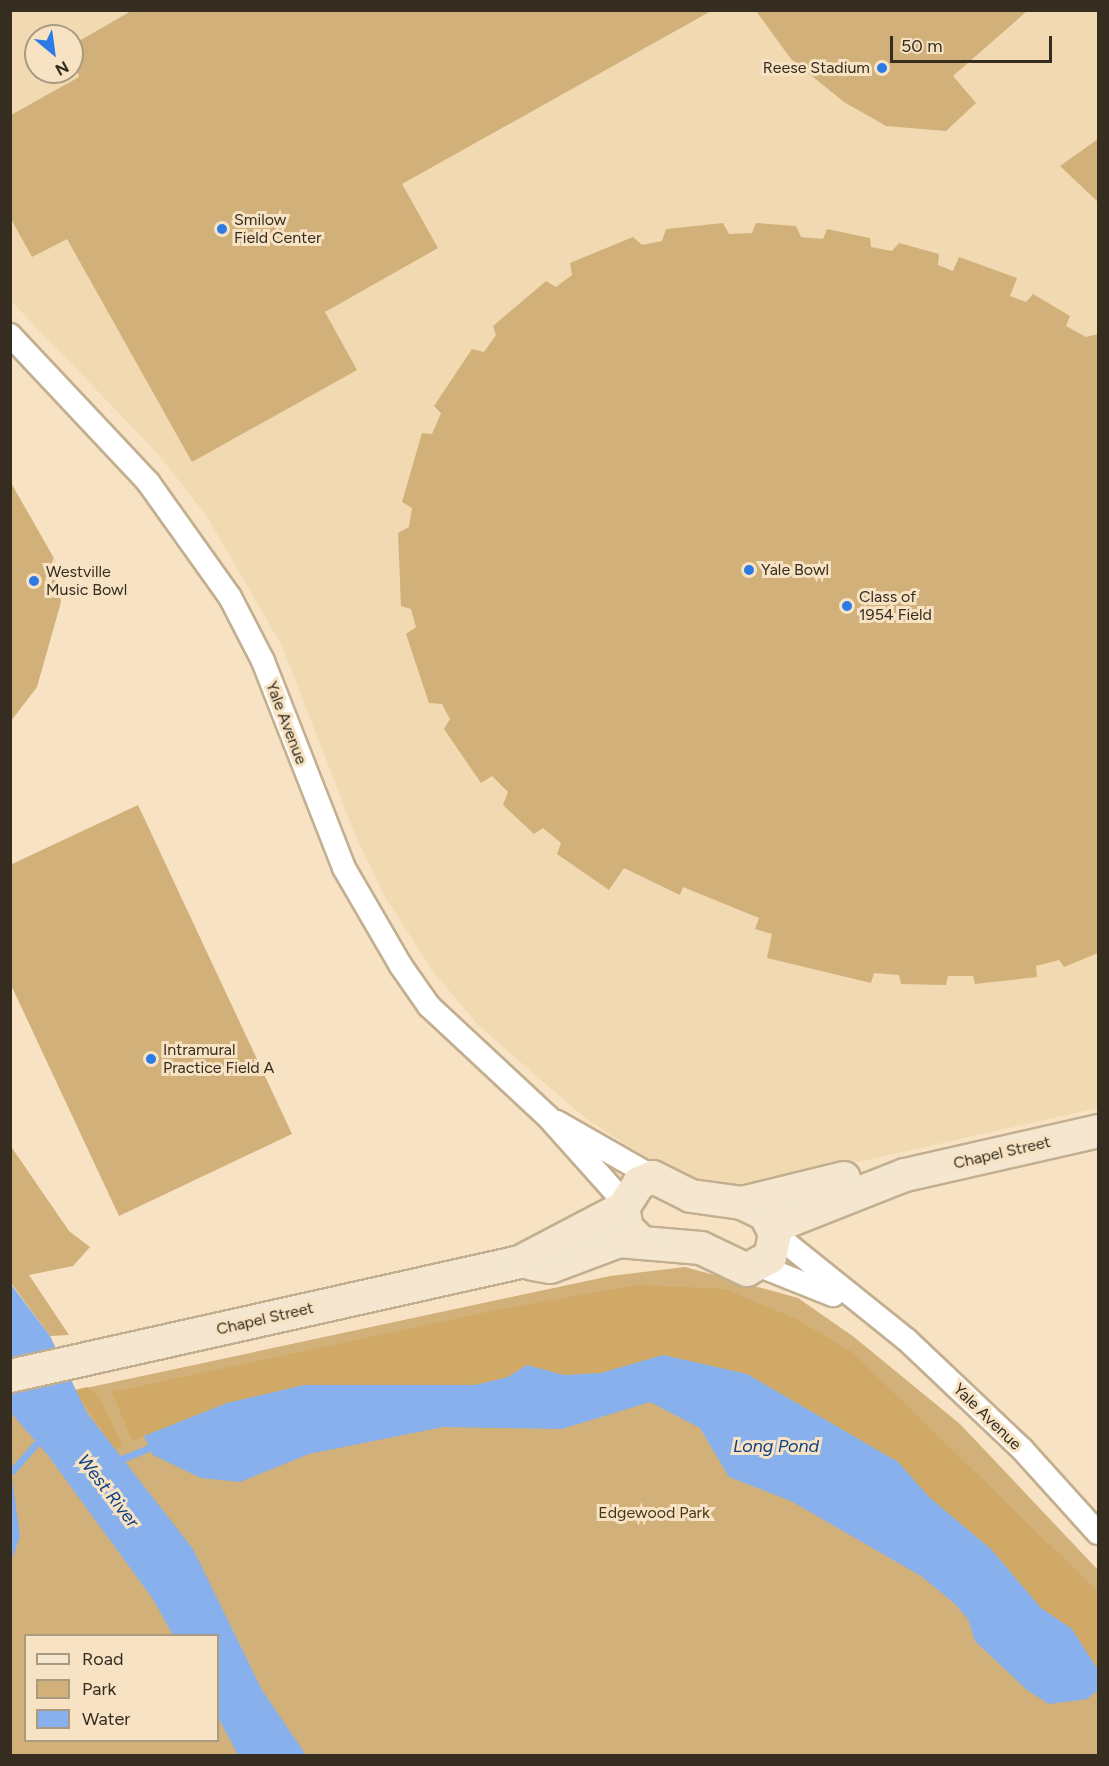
<!DOCTYPE html>
<style>
body{margin:0}
#map{position:relative;width:1109px;height:1766px;overflow:hidden;background:#f7e3c3;font-family:Figtree,sans-serif}
div>[style]{position:absolute}
.built>*{inset:0;background:#f1d9b2}
.green>*{inset:0;background:#d1b07a}
.forest>*{inset:0;background:#d1a966}
.water>*{inset:0;background:#87b0ec}
.stream>*{height:7px;margin:-3.5px;padding:0 3.5px;transform-origin:3.5px;border-radius:3.5px;background:#87b0ec}
.roads{filter:drop-shadow(2px 0 #c2af90) drop-shadow(-2px 0 #c2af90) drop-shadow(0 2px #c2af90) drop-shadow(0 -2px #c2af90)}
.street>*{height:22px;margin:-11px;padding:0 11px;transform-origin:11px;border-radius:11px;background:#fff}
.secondary>*{height:32px;margin:-16px;padding:0 16px;transform-origin:16px;border-radius:16px;background:#f4e6cf}
.dots>*{width:16px;height:16px;translate:-50% -50%;box-sizing:border-box;border:3px solid #f7e3c3;border-radius:50%}
span{translate:-50% -50%;white-space:nowrap;text-align:center;line-height:1.15;-webkit-text-stroke:6px #f7e3c3;paint-order:stroke}
.poi-label{font-size:16px;color:#352d20}
.right{translate:-100% -50%;text-align:right}
.left{translate:0 -50%;text-align:left}
.street-label{font-size:16px;color:#352d20}
.park-label{font-size:16px;color:#493719}
.water-label{font-size:18px;color:#0c4086;font-style:italic}
.frame{position:absolute;inset:0;border:12px solid #352d20;pointer-events:none}
.legend{position:absolute;left:24px;top:1634px;width:195px;height:108px;box-sizing:border-box;background:#f7e3c3;border:2px solid #a99a82;margin:0;padding:8px 10px;list-style:none;font-size:18px;color:#352d20}
.legend li{display:flex;align-items:center;gap:12px;height:30px}
.legend b{width:30px;border:2px solid #a99a82}
.north{position:absolute;left:24px;top:24px;width:60px;height:60px;box-sizing:border-box;background:#f7e3c3;border:2px solid #a99a82;border-radius:50%;rotate:151deg;font-size:16px;font-weight:700;line-height:24px;text-align:center;color:#352d20}
.north::after{content:'';display:block;margin:auto;width:21px;height:27px;background:#2c7ae5;clip-path:polygon(50% 0,100% 100%,50% 72%,0 100%)}
.scale{position:absolute;left:890px;top:36px;width:162px;height:27px;box-sizing:border-box;border:3px solid #352d20;border-top:0;padding-left:8px;font-size:18px;line-height:21px;white-space:nowrap;color:#352d20;-webkit-text-stroke:4px #f7e3c3;paint-order:stroke}
</style>
<div id="map">
<div class="built">
<div style="clip-path:polygon(evenodd,11px 11px,1098px 11px,1098px 1108px,720px 1193px,661px 1167px,585px 1118px,479px 1026px,435px 974px,385px 897px,356px 837px,282px 646px,206px 515px,158px 454px,11px 301px,11px 11px,36px 36px,72px 36px,72px 72px,36px 72px,36px 36px)"></div>
</div>
<div class="green">
<div style="clip-path:polygon(133px 10px,711px 10px,711px 11px,402px 184px,438px 248px,325px 312px,357px 370px,192px 462px,67px 239px,32px 257px,11px 219px,11px 115px,79px 77px,72px 45px)"></div>
<div style="clip-path:polygon(756px 11px,1027px 11px,953px 76px,976px 103px,946px 131px,886px 126px,844px 102px,791px 59px)"></div>
<div style="clip-path:polygon(1098px 139px,1098px 202px,1060px 166px)"></div>
<div style="clip-path:polygon(723px 223px,729px 234px,752px 233px,756px 223px,796px 226px,801px 237px,823px 239px,827px 229px,870px 238px,871px 247px,892px 251px,899px 243px,939px 254px,938px 265px,953px 271px,959px 257px,1017px 278px,1010px 296px,1026px 302px,1033px 294px,1070px 316px,1066px 326px,1086px 337px,1098px 334px,1098px 953px,1064px 967px,1059px 960px,1036px 966px,1037px 977px,975px 984px,973px 976px,948px 976px,946px 985px,901px 984px,899px 975px,874px 973px,871px 983px,767px 958px,772px 934px,755px 929px,759px 918px,683px 887px,680px 895px,624px 868px,609px 890px,557px 854px,561px 843px,543px 828px,534px 834px,503px 805px,508px 792px,492px 776px,481px 783px,444px 729px,450px 719px,442px 704px,429px 703px,406px 634px,416px 627px,411px 609px,401px 606px,398px 533px,409px 527px,412px 508px,402px 502px,422px 433px,432px 434px,441px 413px,434px 406px,472px 349px,484px 352px,496px 335px,493px 326px,546px 281px,556px 287px,572px 275px,570px 263px,633px 237px,642px 245px,662px 241px,666px 229px)"></div>
<div style="clip-path:polygon(10px 481px,55px 560px,61px 602px,37px 687px,11px 721px)"></div>
<div style="clip-path:polygon(138px 805px,292px 1134px,119px 1216px,11px 985px,10px 865px)"></div>
<div style="clip-path:polygon(10px 1145px,69px 1231px,90px 1247px,73px 1266px,29px 1275px,69px 1335px,50px 1336px,11px 1283px)"></div>
<div style="clip-path:polygon(evenodd,685px 1267px,798px 1298px,854px 1337px,960px 1424px,1098px 1570px,1098px 1755px,11px 1755px,11px 1404px,610px 1276px,685px 1267px,26px 1636px,218px 1636px,218px 1740px,26px 1740px,26px 1636px)"></div>
</div>
<div class="forest">
<div style="clip-path:polygon(638px 1285px,725px 1289px,796px 1319px,852px 1352px,1098px 1592px,1098px 1670px,1072px 1629px,1041px 1608px,991px 1549px,930px 1498px,898px 1462px,747px 1374px,663px 1355px,601px 1373px,564px 1375px,527px 1365px,508px 1377px,475px 1385px,304px 1385px,227px 1403px,132px 1441px,112px 1392px,506px 1308px)"></div>
<div style="clip-path:polygon(87px 1387px,99px 1397px,123px 1446px,115px 1450px,75px 1390px)"></div>
</div>
<div class="water">
<div style="clip-path:polygon(10px 1283px,50px 1336px,87px 1413px,193px 1549px,262px 1690px,306px 1755px,238px 1755px,218px 1717px,218px 1636px,173px 1635px,153px 1599px,47px 1454px,11px 1413px)"></div>
<div style="clip-path:polygon(663px 1355px,747px 1374px,898px 1462px,930px 1498px,991px 1549px,1041px 1608px,1072px 1629px,1098px 1670px,1098px 1690px,1087px 1699px,1049px 1704px,1027px 1690px,975px 1641px,968px 1619px,954px 1603px,921px 1576px,791px 1501px,729px 1477px,700px 1428px,650px 1402px,562px 1429px,443px 1427px,309px 1454px,240px 1482px,201px 1478px,153px 1455px,144px 1436px,227px 1403px,304px 1385px,475px 1385px,508px 1377px,527px 1365px,564px 1375px,601px 1373px)"></div>
<div style="clip-path:polygon(11px 1470px,20px 1536px,11px 1562px)"></div>
</div>
<div class="stream">
<div style="left:114px;top:1462px;width:45px;rotate:-22deg"></div>
<div style="left:12px;top:1471px;width:45px;rotate:-48.6deg"></div>
</div>
<div class="roads">
<div class="street">
<div style="left:10px;top:335px;width:202px;rotate:46.8deg"></div>
<div style="left:148px;top:482px;width:141px;rotate:54.5deg"></div>
<div style="left:230px;top:597px;width:72px;rotate:62.7deg"></div>
<div style="left:263px;top:661px;width:222px;rotate:68.6deg"></div>
<div style="left:344px;top:868px;width:113px;rotate:59.8deg"></div>
<div style="left:401px;top:966px;width:49px;rotate:55deg"></div>
<div style="left:429px;top:1006px;width:163px;rotate:43deg"></div>
<div style="left:548px;top:1117px;width:115px;rotate:48.2deg"></div>
<div style="left:557px;top:1122px;width:111px;rotate:29.8deg"></div>
<div style="left:775px;top:1234px;width:169px;rotate:38.8deg"></div>
<div style="left:907px;top:1340px;width:158px;rotate:43.5deg"></div>
<div style="left:1022px;top:1449px;width:113px;rotate:47.9deg"></div>
<div style="left:760px;top:1266px;width:79px;rotate:21.7deg"></div>
</div>
<div class="secondary">
<div style="left:653px;top:1177px;width:42px;rotate:26.6deg"></div>
<div style="left:691px;top:1196px;width:51px;rotate:7.8deg"></div>
<div style="left:742px;top:1203px;width:25px;rotate:26deg"></div>
<div style="left:765px;top:1214px;width:22px;rotate:63deg"></div>
<div style="left:775px;top:1234px;width:24px;rotate:102deg"></div>
<div style="left:770px;top:1257px;width:26px;rotate:151deg"></div>
<div style="left:747px;top:1270px;width:51px;rotate:-154.4deg"></div>
<div style="left:701px;top:1248px;width:59px;rotate:-175.2deg"></div>
<div style="left:642px;top:1243px;width:21px;rotate:-135deg"></div>
<div style="left:627px;top:1228px;width:20px;rotate:-101deg"></div>
<div style="left:623px;top:1208px;width:30px;rotate:-57deg"></div>
<div style="left:639px;top:1183px;width:15px;rotate:-23deg"></div>
<div style="left:742px;top:1203px;width:105px;rotate:-13.8deg"></div>
<div style="left:773px;top:1227px;width:142px;rotate:-21.5deg"></div>
<div style="left:905px;top:1175px;width:198px;rotate:-12.8deg"></div>
<div style="left:533px;top:1264px;width:17px;rotate:10deg"></div>
<div style="left:550px;top:1267px;width:74px;rotate:-20.6deg"></div>
<div style="left:619px;top:1241px;width:23px;rotate:5deg"></div>
<div style="left:10px;top:1376px;width:523px;rotate:-12.6deg"></div>
<div style="left:520px;top:1262px;width:116px;rotate:-27.7deg"></div>
</div>
</div>
<div class="dots">
<div style="left:882px;top:68px;background:#2c7ae5"></div>
<div style="left:222px;top:229px;background:#2c7ae5"></div>
<div style="left:749px;top:570px;background:#2c7ae5"></div>
<div style="left:34px;top:581px;background:#2c7ae5"></div>
<div style="left:847px;top:606px;background:#2c7ae5"></div>
<div style="left:151px;top:1059px;background:#2c7ae5"></div>
</div>
<div class="poi-label">
<span class="right" style="left:870px;top:68px">Reese Stadium</span>
<span class="left" style="left:234px;top:229px">Smilow<br>Field Center</span>
<span class="left" style="left:761px;top:570px">Yale Bowl</span>
<span class="left" style="left:46px;top:581px">Westville<br>Music Bowl</span>
<span class="left" style="left:859px;top:606px">Class of<br>1954 Field</span>
<span class="left" style="left:163px;top:1059px">Intramural<br>Practice Field A</span>
</div>
<div class="street-label">
<span style="left:286px;top:723px;rotate:69deg">Yale Avenue</span>
<span style="left:1002px;top:1153px;rotate:-13deg">Chapel Street</span>
<span style="left:265px;top:1319px;rotate:-13deg">Chapel Street</span>
<span style="left:987px;top:1417px;rotate:44deg">Yale Avenue</span>
</div>
<div class="park-label">
<span style="left:654px;top:1513px">Edgewood Park</span>
</div>
<div class="water-label">
<span style="left:776px;top:1446px">Long Pond</span>
<span style="left:108px;top:1491px;rotate:52deg">West River</span>
</div>
<div class="frame"></div>
<ul class="legend">
<li><b style="height:8px;background:#f4e6cf"></b>Road</li>
<li><b style="height:16px;background:#d1b07a"></b>Park</li>
<li><b style="height:16px;background:#87b0ec"></b>Water</li>
</ul>
<div class="north">N</div>
<div class="scale">50 m</div>
</div>
